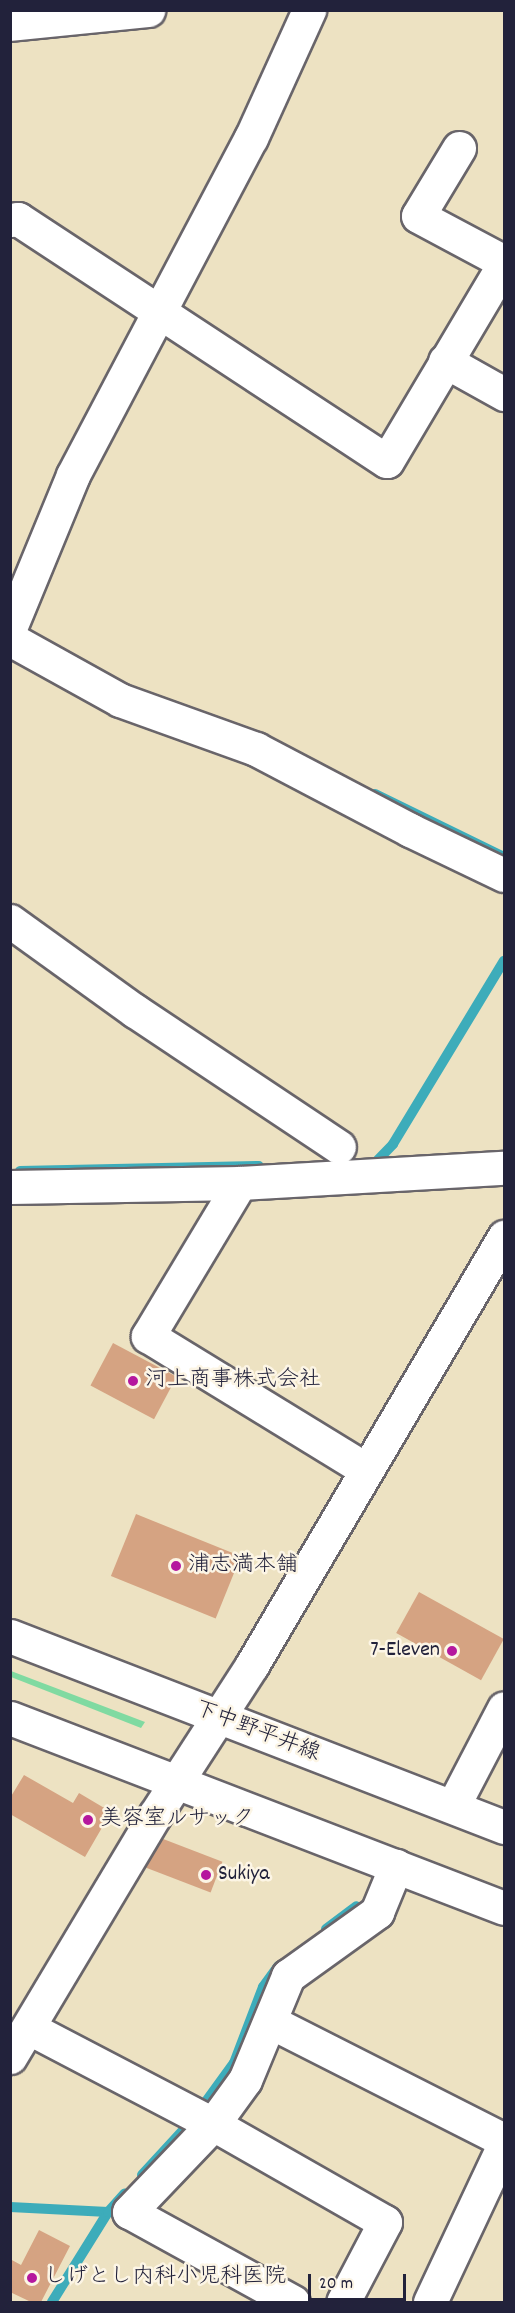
<!DOCTYPE html>
<meta charset="utf-8">
<style>
body{margin:0}
#map{position:relative;width:515px;height:2313px;overflow:hidden;background:#ede2c2;font-family:Dekko,"Klee One",sans-serif}
div>[style]{position:absolute}
.green>*{inset:0;background:#80daa1}
.stream>*{height:10px;margin:-5px;padding:0 5px;transform-origin:5px;border-radius:5px;background:#3dacba}
.building>*{inset:0;background:#d5a382;transform-origin:0 0}
.roads{filter:drop-shadow(2px 0 #69656a) drop-shadow(-2px 0 #69656a) drop-shadow(0 2px #69656a) drop-shadow(0 -2px #69656a)}
.minor>*{height:33px;margin:-16.5px;padding:0 16.5px;transform-origin:16.5px;border-radius:16.5px;background:#fff}
.tertiary>*{height:33px;margin:-16.5px;padding:0 16.5px;transform-origin:16.5px;border-radius:16.5px;background:#fff}
.dots>*{width:16px;height:16px;translate:-50% -50%;box-sizing:border-box;border:3px solid #fcf5e5;border-radius:50%}
span{translate:-50% -50%;white-space:nowrap;text-align:center;line-height:1.15;-webkit-text-stroke:5px #fcf5e5;paint-order:stroke}
.poi-label{font-size:22px;color:#22223b}
.left{translate:0 -50%;text-align:left}
.right{translate:-100% -50%;text-align:right}
.street-label{font-size:22px;color:#22223b}
.frame{position:absolute;inset:0;border:12px solid #22223b;pointer-events:none}
.scale{position:absolute;left:308px;top:2274px;width:98px;height:27px;box-sizing:border-box;border:3px solid #22223b;border-top:0;padding-left:8px;font-size:18px;line-height:21px;white-space:nowrap;color:#22223b;-webkit-text-stroke:4px #fcf5e5;paint-order:stroke}
</style>
<div id="map">
<div class="green">
<div style="clip-path:polygon(10px 1671px,11px 1671px,145px 1722px,141px 1728px,11px 1677px)"></div>
</div>
<div class="stream">
<div style="left:375px;top:794px;width:144px;rotate:26deg"></div>
<div style="left:373px;top:1165px;width:29px;rotate:-46deg"></div>
<div style="left:393px;top:1144px;width:214px;rotate:-58.8deg"></div>
<div style="left:20px;top:1171px;width:239px;rotate:-1.2deg"></div>
<div style="left:326px;top:1929px;width:38px;rotate:-37deg"></div>
<div style="left:202px;top:2107px;width:54px;rotate:-54deg"></div>
<div style="left:234px;top:2063px;width:81px;rotate:-69.1deg"></div>
<div style="left:263px;top:1987px;width:26px;rotate:-54deg"></div>
<div style="left:142px;top:2175px;width:65px;rotate:-47.5deg"></div>
<div style="left:10px;top:2207px;width:98px;rotate:2.9deg"></div>
<div style="left:52px;top:2302px;width:106px;rotate:-58.1deg"></div>
<div style="left:108px;top:2212px;width:25px;rotate:-48deg"></div>
</div>
<div class="building">
<div style="left:113px;top:1343px;width:72px;height:48px;rotate:28deg"></div>
<div style="left:136px;top:1514px;width:113px;height:67px;rotate:22deg"></div>
<div style="left:419px;top:1592px;width:97px;height:47px;rotate:29deg"></div>
<div style="clip-path:polygon(24px 1775px,73px 1803px,79px 1793px,111px 1812px,85px 1857px,10px 1814px,10px 1798px)"></div>
<div style="left:158px;top:1837px;width:69px;height:33px;rotate:21deg"></div>
<div style="clip-path:polygon(39px 2230px,70px 2246px,41px 2302px,31px 2302px,10px 2292px,10px 2259px,21px 2265px)"></div>
</div>
<div class="roads">
<div class="minor">
<div style="left:459px;top:148px;width:79px;rotate:121.1deg"></div>
<div style="left:418px;top:216px;width:98px;rotate:28.1deg"></div>
<div style="left:10px;top:220px;width:8px;rotate:-7deg"></div>
<div style="left:18px;top:219px;width:441px;rotate:33.3deg"></div>
<div style="left:387px;top:461px;width:229px;rotate:-59.3deg"></div>
<div style="left:445px;top:361px;width:68px;rotate:29.2deg"></div>
<div style="left:10px;top:628px;width:165px;rotate:-67.6deg"></div>
<div style="left:73px;top:475px;width:381px;rotate:-62.2deg"></div>
<div style="left:251px;top:138px;width:141px;rotate:-65.6deg"></div>
<div style="left:10px;top:639px;width:126px;rotate:29deg"></div>
<div style="left:120px;top:700px;width:145px;rotate:19.8deg"></div>
<div style="left:256px;top:749px;width:174px;rotate:27.7deg"></div>
<div style="left:410px;top:830px;width:104px;rotate:25.6deg"></div>
<div style="left:10px;top:921px;width:154px;rotate:35.8deg"></div>
<div style="left:135px;top:1011px;width:245px;rotate:33.7deg"></div>
<div style="left:240px;top:1183px;width:179px;rotate:121deg"></div>
<div style="left:148px;top:1336px;width:255px;rotate:31.5deg"></div>
<div style="left:10px;top:1187px;width:230px;rotate:-1deg"></div>
<div style="left:240px;top:1183px;width:264px;rotate:-3.3deg"></div>
<div style="left:453px;top:1806px;width:110px;rotate:-62.5deg"></div>
<div style="left:271px;top:2022px;width:261px;rotate:26.9deg"></div>
<div style="left:29px;top:2028px;width:208px;rotate:27.6deg"></div>
<div style="left:213px;top:2124px;width:198px;rotate:29.7deg"></div>
<div style="left:385px;top:2222px;width:90px;rotate:117.7deg"></div>
<div style="left:10px;top:2057px;width:282px;rotate:-59.1deg"></div>
<div style="left:155px;top:1815px;width:179px;rotate:-57.1deg"></div>
<div style="left:252px;top:1665px;width:497px;rotate:-59.5deg"></div>
<div style="left:293px;top:2302px;width:187px;rotate:-151.2deg"></div>
<div style="left:129px;top:2212px;width:122px;rotate:-46.3deg"></div>
<div style="left:213px;top:2124px;width:54px;rotate:-54deg"></div>
<div style="left:245px;top:2080px;width:113px;rotate:-67.5deg"></div>
<div style="left:288px;top:1976px;width:110px;rotate:-35.7deg"></div>
<div style="left:377px;top:1912px;width:50px;rotate:-67.6deg"></div>
<div style="left:430px;top:2302px;width:174px;rotate:-64.8deg"></div>
</div>
<div class="tertiary">
<div style="left:10px;top:24px;width:139px;rotate:-5.8deg"></div>
<div style="left:10px;top:1636px;width:530px;rotate:21.14deg"></div>
<div style="left:10px;top:1718px;width:529px;rotate:21.04deg"></div>
</div>
</div>
<div class="dots">
<div style="left:133px;top:1381px;background:#b5179e"></div>
<div style="left:176px;top:1566px;background:#b5179e"></div>
<div style="left:452px;top:1651px;background:#b5179e"></div>
<div style="left:88px;top:1820px;background:#b5179e"></div>
<div style="left:206px;top:1875px;background:#b5179e"></div>
<div style="left:32px;top:2278px;background:#b5179e"></div>
</div>
<div class="poi-label">
<span class="left" style="left:145px;top:1381px">河上商事株式会社</span>
<span class="left" style="left:188px;top:1566px">浦志満本舗</span>
<span class="right" style="left:440px;top:1651px">7-Eleven</span>
<span class="left" style="left:100px;top:1820px">美容室ルサック</span>
<span class="left" style="left:218px;top:1875px">Sukiya</span>
<span class="left" style="left:44px;top:2278px">しげとし内科小児科医院</span>
</div>
<div class="street-label">
<span style="left:257px;top:1732px;rotate:21deg">下中野平井線</span>
</div>
<div class="frame"></div>
<div class="scale">20 m</div>
</div>
